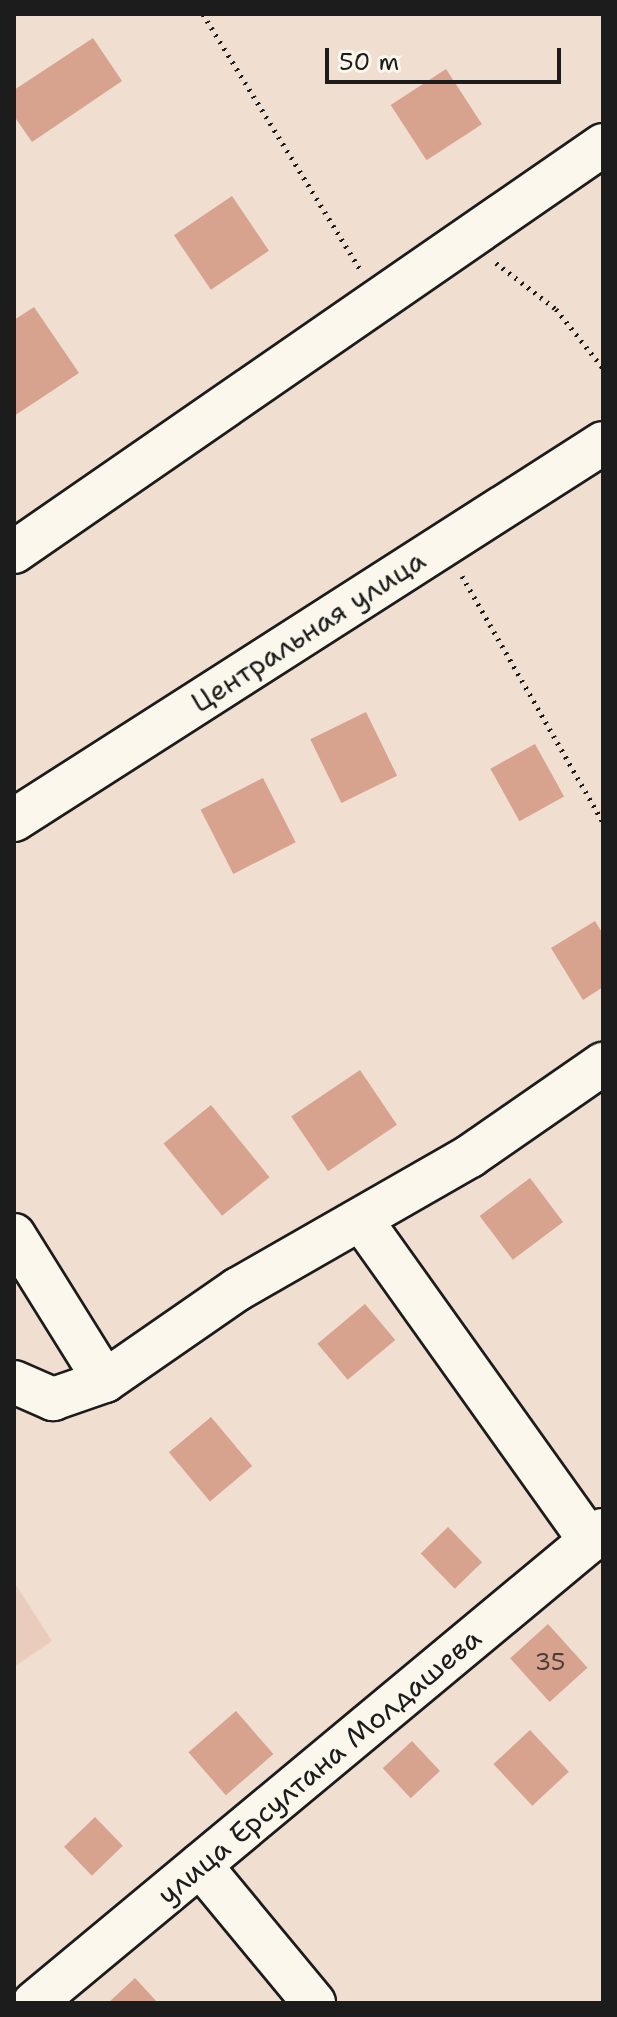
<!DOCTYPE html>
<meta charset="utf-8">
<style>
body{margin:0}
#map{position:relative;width:617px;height:2017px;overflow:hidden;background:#f0ded0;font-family:"Shantell Sans",sans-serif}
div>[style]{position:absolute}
.built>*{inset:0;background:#e9ccbc}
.building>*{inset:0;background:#d8a38e;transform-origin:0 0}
.path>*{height:5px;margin-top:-2.5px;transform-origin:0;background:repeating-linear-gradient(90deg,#1c1c1c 0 2px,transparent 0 8px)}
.roads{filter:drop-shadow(2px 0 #1c1c1c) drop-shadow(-2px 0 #1c1c1c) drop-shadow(0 2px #1c1c1c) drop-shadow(0 -2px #1c1c1c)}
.minor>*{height:42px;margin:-21px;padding:0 21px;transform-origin:21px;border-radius:21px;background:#fbf7ec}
span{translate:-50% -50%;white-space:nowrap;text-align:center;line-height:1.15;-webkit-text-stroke:6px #fbf7ec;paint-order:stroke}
.number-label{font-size:24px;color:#4b3e38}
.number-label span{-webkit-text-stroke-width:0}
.street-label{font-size:28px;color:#1c1c1c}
.frame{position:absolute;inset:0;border:16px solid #1c1c1c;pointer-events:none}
.scale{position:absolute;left:325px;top:48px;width:236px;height:36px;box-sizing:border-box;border:4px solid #1c1c1c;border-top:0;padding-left:10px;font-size:24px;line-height:28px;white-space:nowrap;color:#1c1c1c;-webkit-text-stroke:6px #fbf7ec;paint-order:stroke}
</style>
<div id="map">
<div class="built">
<div style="clip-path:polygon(14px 1582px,52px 1641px,14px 1667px)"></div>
</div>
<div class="building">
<div style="clip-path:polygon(93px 38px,122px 81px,32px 142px,14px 116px,14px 90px)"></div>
<div style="left:446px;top:69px;width:66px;height:66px;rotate:57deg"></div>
<div style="left:232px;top:196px;width:66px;height:70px;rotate:56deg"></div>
<div style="clip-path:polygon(34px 307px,79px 373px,14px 416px,14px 320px)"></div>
<div style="left:366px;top:712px;width:71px;height:62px;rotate:64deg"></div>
<div style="left:535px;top:744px;width:60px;height:51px;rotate:61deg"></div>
<div style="left:263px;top:778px;width:72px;height:70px;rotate:63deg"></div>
<div style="clip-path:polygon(595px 921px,603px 934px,603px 987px,583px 1000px,551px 948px)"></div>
<div style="left:360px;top:1070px;width:66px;height:83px;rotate:56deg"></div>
<div style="left:211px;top:1105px;width:93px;height:61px;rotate:51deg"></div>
<div style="left:530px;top:1178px;width:55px;height:63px;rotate:53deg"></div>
<div style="left:365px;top:1304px;width:47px;height:62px;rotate:50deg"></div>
<div style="left:211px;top:1417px;width:64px;height:55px;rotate:50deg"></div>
<div style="left:448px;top:1527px;width:49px;height:38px;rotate:46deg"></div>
<div style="left:548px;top:1624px;width:59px;height:51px;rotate:48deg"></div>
<div style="left:236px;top:1711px;width:57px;height:63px;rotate:49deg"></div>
<div style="left:530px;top:1730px;width:57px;height:50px;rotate:47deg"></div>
<div style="left:412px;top:1741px;width:41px;height:40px;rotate:47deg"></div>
<div style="left:95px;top:1817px;width:40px;height:43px;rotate:46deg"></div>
<div style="clip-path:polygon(135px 1978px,158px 2003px,108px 2003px)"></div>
</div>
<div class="path">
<div style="left:203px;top:14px;width:299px;rotate:58.4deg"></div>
<div style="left:496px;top:263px;width:76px;rotate:37.5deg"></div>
<div style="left:556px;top:309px;width:75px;rotate:51.5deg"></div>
<div style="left:462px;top:576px;width:284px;rotate:60.2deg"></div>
</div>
<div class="roads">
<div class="minor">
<div style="left:14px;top:552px;width:716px;rotate:-34.64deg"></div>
<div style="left:14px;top:820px;width:699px;rotate:-32.62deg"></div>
<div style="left:362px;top:1221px;width:393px;rotate:54.5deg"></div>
<div style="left:14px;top:1235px;width:172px;rotate:58.1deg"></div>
<div style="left:14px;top:1382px;width:43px;rotate:23.6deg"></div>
<div style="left:53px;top:1399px;width:55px;rotate:-19.1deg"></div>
<div style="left:105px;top:1381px;width:162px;rotate:-34.7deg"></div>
<div style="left:238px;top:1289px;width:267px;rotate:-29.8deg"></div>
<div style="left:470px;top:1156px;width:162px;rotate:-34.7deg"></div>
<div style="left:200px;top:1865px;width:179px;rotate:50.4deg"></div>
<div style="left:34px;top:2003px;width:740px;rotate:-39.74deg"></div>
</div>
</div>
<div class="number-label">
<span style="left:550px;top:1663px">35</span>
</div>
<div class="street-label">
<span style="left:308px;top:631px;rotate:-33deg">Центральная улица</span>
<span style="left:319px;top:1766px;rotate:-40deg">улица Ерсултана Молдашева</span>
</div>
<div class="frame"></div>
<div class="scale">50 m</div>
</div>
